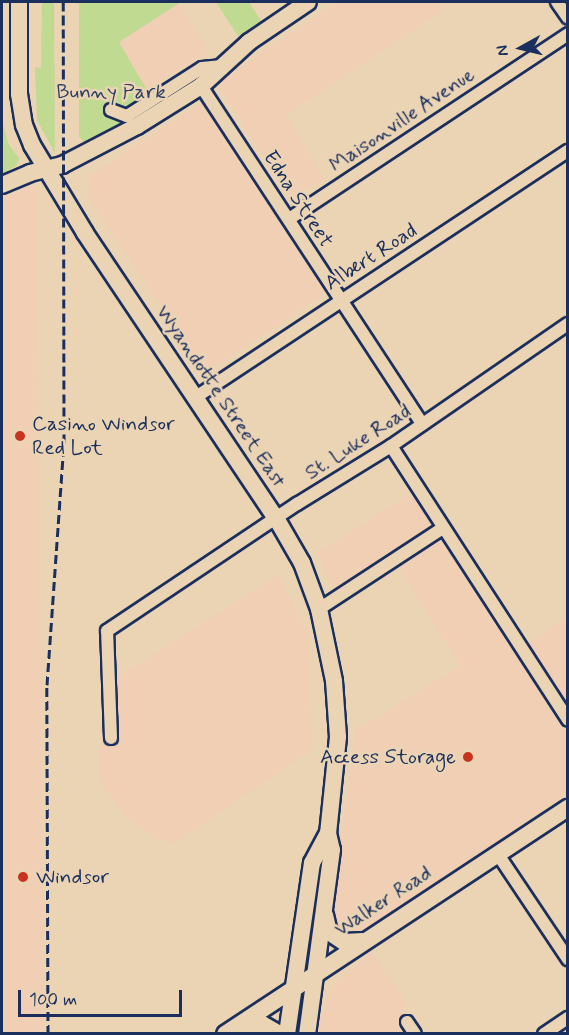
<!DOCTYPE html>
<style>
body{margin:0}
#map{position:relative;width:569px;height:1035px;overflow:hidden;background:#ebd4b4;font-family:Mynerve,sans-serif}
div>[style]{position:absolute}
.built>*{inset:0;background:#f1cfb5;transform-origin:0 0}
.green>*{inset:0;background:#c0da91}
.roads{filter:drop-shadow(2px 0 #1b2f5e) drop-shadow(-2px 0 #1b2f5e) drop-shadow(0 2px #1b2f5e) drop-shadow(0 -2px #1b2f5e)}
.street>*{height:12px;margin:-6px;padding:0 6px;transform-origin:6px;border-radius:6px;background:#ebd4b4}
.secondary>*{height:16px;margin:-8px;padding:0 8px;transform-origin:8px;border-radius:8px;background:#ebd4b4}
.rail>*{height:3px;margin-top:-1.5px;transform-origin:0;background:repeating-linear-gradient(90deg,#1b2f5e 0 9px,transparent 0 13.5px)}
.dots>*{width:16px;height:16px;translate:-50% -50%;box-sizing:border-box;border:3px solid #ebd4b4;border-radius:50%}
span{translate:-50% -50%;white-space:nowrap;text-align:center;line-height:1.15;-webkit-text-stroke:5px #ebd4b4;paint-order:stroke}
.park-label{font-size:21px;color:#2c4063}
.street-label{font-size:21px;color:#1b2f5e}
.poi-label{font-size:21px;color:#1b2f5e}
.left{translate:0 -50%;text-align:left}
.right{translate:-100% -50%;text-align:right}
.frame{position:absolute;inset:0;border:3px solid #1b2f5e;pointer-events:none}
.north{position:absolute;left:491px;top:18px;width:60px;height:60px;-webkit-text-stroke:4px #ebd4b4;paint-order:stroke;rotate:262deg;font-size:16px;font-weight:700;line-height:24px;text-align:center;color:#1b2f5e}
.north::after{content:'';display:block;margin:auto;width:21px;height:27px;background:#1b2f5e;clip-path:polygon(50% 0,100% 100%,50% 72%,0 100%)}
.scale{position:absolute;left:18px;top:990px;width:164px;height:27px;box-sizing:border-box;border:3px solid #1b2f5e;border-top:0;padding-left:8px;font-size:18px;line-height:21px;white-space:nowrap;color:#1b2f5e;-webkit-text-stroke:4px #ebd4b4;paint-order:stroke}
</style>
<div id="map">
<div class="built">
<div style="clip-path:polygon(338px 2px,441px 2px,446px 9px,286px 115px,324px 179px,288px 197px,216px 82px)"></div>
<div style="left:179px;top:3px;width:57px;height:72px;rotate:59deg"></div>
<div style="clip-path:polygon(201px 103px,326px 293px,205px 373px,88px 196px,91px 175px)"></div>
<div style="clip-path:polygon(31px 186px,37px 189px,44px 1033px,2px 1034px,2px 198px)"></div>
<div style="clip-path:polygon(410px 494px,418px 499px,427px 510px,435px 533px,337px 597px,317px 553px)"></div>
<div style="clip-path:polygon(443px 537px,567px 732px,567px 793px,448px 877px,358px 936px,348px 938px,335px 927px,332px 919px,355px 731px,461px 665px,399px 568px)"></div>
<div style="clip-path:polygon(278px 575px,307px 629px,312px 750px,173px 844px,158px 839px,128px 818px,108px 793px,100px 776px,101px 688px)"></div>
<div style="clip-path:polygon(567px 617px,567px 706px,527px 644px)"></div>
<div style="clip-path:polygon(371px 951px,406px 1002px,399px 1027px,404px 1033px,318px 1033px,328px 990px)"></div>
</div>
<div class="green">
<div style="clip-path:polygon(42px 2px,54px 2px,55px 153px,37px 120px,35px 67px,41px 68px)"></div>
<div style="clip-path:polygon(79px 2px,181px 2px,119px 42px,155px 104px,87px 146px,79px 136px)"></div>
<div style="clip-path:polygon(216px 2px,249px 2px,261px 21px,238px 36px)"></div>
<div style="clip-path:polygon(2px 62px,2px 121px,9px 145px,19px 158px,17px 165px,2px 174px)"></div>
</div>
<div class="roads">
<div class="street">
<div style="left:557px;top:2px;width:19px;rotate:55deg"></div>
<div style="left:201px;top:86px;width:404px;rotate:56.8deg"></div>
<div style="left:111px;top:110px;width:17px;rotate:21deg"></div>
<div style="left:127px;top:116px;width:89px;rotate:-32.6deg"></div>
<div style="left:202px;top:68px;width:18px;rotate:-6deg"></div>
<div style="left:289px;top:219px;width:335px;rotate:-33.5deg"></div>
<div style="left:196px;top:397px;width:446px;rotate:-33.5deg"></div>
<div style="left:391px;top:446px;width:326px;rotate:57.1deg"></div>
<div style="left:319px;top:609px;width:148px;rotate:-33.2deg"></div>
<div style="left:111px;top:738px;width:107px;rotate:-92.1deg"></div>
<div style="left:107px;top:631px;width:229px;rotate:-33.8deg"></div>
<div style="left:297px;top:504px;width:110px;rotate:-31.7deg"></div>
<div style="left:391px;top:446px;width:215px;rotate:-34.6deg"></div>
<div style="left:497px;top:853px;width:128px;rotate:56.2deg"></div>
<div style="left:407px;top:1022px;width:14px;rotate:56deg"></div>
<div style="left:544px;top:1034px;width:29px;rotate:-34deg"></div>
</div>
<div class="secondary">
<div style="left:19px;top:2px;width:92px;rotate:90deg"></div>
<div style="left:19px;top:94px;width:31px;rotate:81deg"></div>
<div style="left:24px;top:125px;width:22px;rotate:68deg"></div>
<div style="left:32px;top:145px;width:103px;rotate:58.9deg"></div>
<div style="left:85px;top:233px;width:343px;rotate:56.2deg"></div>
<div style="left:276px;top:518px;width:52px;rotate:60deg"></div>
<div style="left:302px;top:563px;width:49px;rotate:69.7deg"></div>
<div style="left:319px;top:609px;width:74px;rotate:78.2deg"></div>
<div style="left:334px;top:681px;width:56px;rotate:85.9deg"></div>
<div style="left:338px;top:737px;width:97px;rotate:95.9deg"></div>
<div style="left:328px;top:833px;width:17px;rotate:77deg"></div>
<div style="left:332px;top:850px;width:186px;rotate:97.7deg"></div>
<div style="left:2px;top:185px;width:30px;rotate:-23deg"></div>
<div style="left:30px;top:173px;width:33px;rotate:-14deg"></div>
<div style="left:62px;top:165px;width:85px;rotate:-27.5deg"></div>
<div style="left:137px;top:126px;width:75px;rotate:-32deg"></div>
<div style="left:201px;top:86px;width:65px;rotate:-42.5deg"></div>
<div style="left:249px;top:42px;width:71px;rotate:-34.1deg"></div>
<div style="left:325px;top:915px;width:17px;rotate:77deg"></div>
<div style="left:329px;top:932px;width:18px;rotate:34deg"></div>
<div style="left:344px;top:942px;width:19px;rotate:-3deg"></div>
<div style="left:238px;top:1027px;width:24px;rotate:-7deg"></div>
<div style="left:262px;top:1024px;width:20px;rotate:30deg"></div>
<div style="left:225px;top:1034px;width:411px;rotate:-33.4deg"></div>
<div style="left:287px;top:1034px;width:173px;rotate:-81.7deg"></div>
<div style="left:312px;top:863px;width:34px;rotate:-62deg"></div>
</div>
</div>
<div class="rail">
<div style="left:48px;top:1034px;width:349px;rotate:-90.2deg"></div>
<div style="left:47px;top:685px;width:243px;rotate:-86deg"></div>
<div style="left:64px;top:443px;width:441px;rotate:-90.1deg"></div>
</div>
<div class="dots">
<div style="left:20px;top:436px;background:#c8321e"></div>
<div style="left:468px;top:757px;background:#c8321e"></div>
<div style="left:23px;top:877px;background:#c8321e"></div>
</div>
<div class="park-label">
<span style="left:111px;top:92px">Bunny Park</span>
</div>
<div class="street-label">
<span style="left:402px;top:120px;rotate:-34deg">Maisonville Avenue</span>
<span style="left:298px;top:199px;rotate:57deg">Edna Street</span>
<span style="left:371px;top:257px;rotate:-33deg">Albert Road</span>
<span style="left:221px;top:396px;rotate:56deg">Wyandotte Street East</span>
<span style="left:358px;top:442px;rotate:-33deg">St. Luke Road</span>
<span style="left:383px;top:901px;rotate:-33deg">Walker Road</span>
</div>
<div class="poi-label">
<span class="left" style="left:32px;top:436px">Casino Windsor<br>Red Lot</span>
<span class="right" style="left:456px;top:757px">Access Storage</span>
<span class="left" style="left:36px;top:877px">Windsor</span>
</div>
<div class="frame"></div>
<div class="north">N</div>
<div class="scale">100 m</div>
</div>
